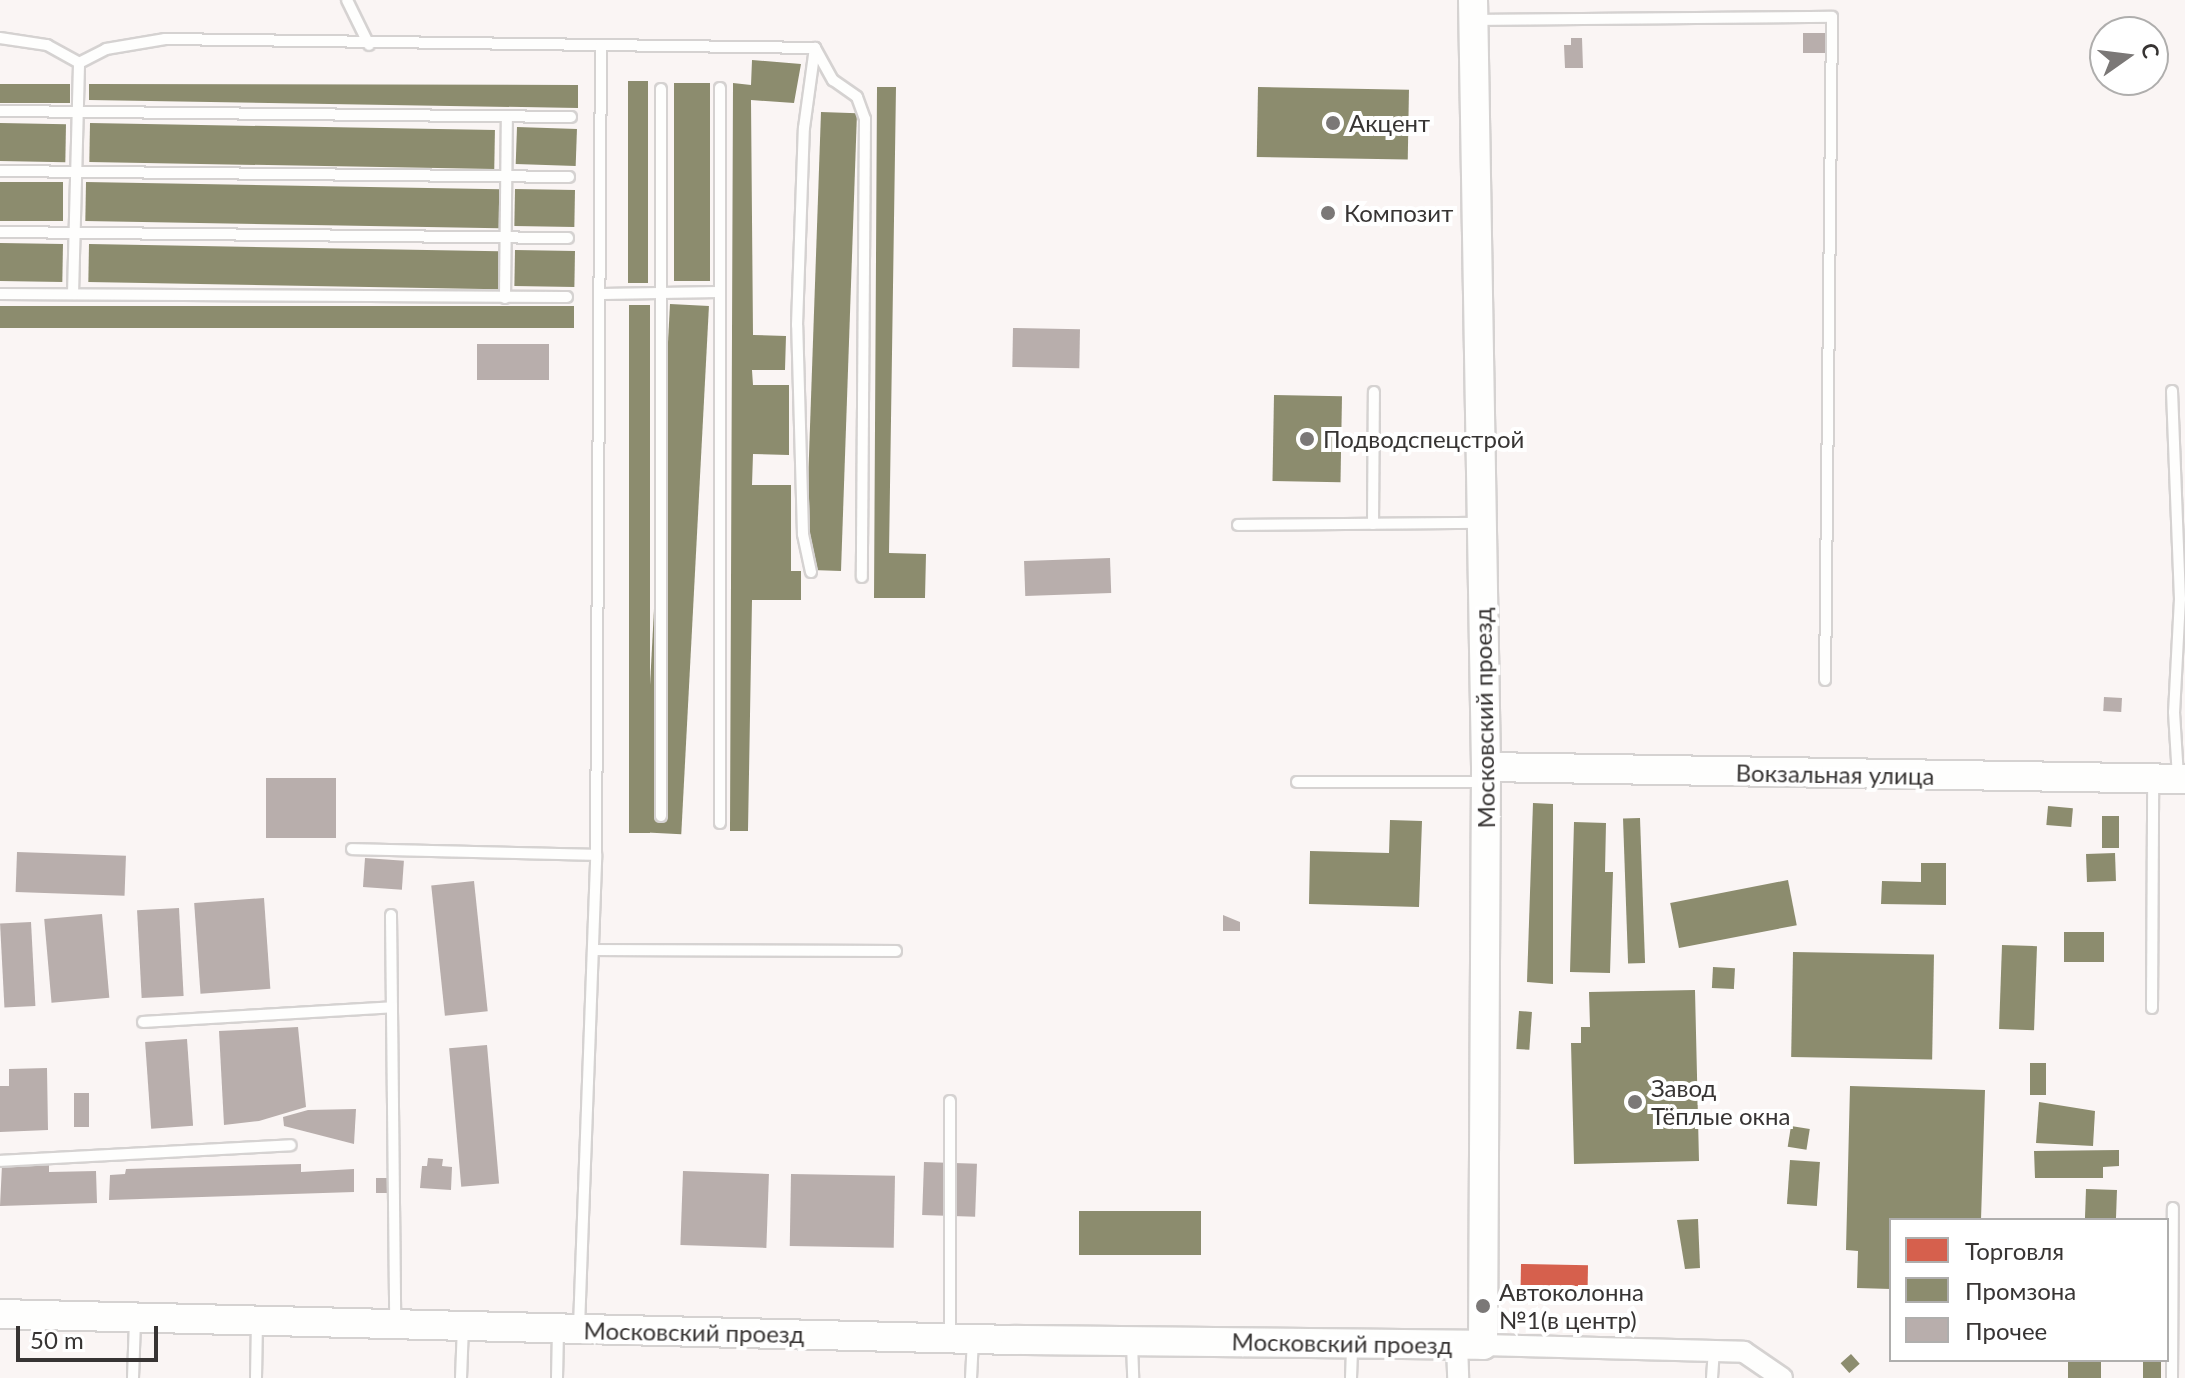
<!DOCTYPE html>
<meta charset="utf-8">
<style>
body{margin:0}
#map{position:relative;width:2185px;height:1378px;overflow:hidden;background:#faf5f4;font-family:Lato,sans-serif}
div>[style]{position:absolute}
.shops>*{inset:0;background:#d6604d;transform-origin:0 0}
.industry>*{inset:0;background:#8c8c6e;transform-origin:0 0}
.building>*{inset:0;background:#b8aeac;transform-origin:0 0}
.roads{filter:drop-shadow(2px 0 #d5d2d1) drop-shadow(-2px 0 #d5d2d1) drop-shadow(0 2px #d5d2d1) drop-shadow(0 -2px #d5d2d1)}
.lane>*{height:10px;margin:-5px;padding:0 5px;transform-origin:5px;border-radius:5px;background:#fefefd}
.street>*{height:20px;margin:-10px;padding:0 10px;transform-origin:10px;border-radius:10px;background:#fefefd}
.secondary>*{height:28px;margin:-14px;padding:0 14px;transform-origin:14px;border-radius:14px;background:#fefefd}
.dots>*{width:22px;height:22px;translate:-50% -50%;box-sizing:border-box;border:4px solid #fff;border-radius:50%}
span{translate:-50% -50%;white-space:nowrap;text-align:center;line-height:1.15;-webkit-text-stroke:8px #fff;paint-order:stroke}
.poi-label{font-size:24px;color:#373433}
.left{translate:0 -50%;text-align:left}
.street-label{font-size:24px;color:#373433}
.legend{position:absolute;left:1889px;top:1218px;width:280px;height:144px;box-sizing:border-box;background:#fff;border:2px solid #afaead;margin:0;padding:10px 14px;list-style:none;font-size:24px;color:#373433}
.legend li{display:flex;align-items:center;gap:16px;height:40px}
.legend b{width:40px;border:2px solid #afaead}
.north{position:absolute;left:2089px;top:16px;width:80px;height:80px;box-sizing:border-box;background:#fff;border:2px solid #afaead;border-radius:50%;rotate:76deg;font-size:22px;font-weight:700;line-height:32px;text-align:center;color:#373433}
.north::after{content:'';display:block;margin:auto;width:28px;height:36px;background:#7b7877;clip-path:polygon(50% 0,100% 100%,50% 72%,0 100%)}
.scale{position:absolute;left:16px;top:1326px;width:142px;height:36px;box-sizing:border-box;border:4px solid #373433;border-top:0;padding-left:10px;font-size:24px;line-height:28px;white-space:nowrap;color:#373433;-webkit-text-stroke:6px #fff;paint-order:stroke}
</style>
<div id="map">
<div class="shops">
<div style="left:1521px;top:1264px;width:67px;height:21px;rotate:1deg"></div>
</div>
<div class="industry">
<div style="clip-path:polygon(752px 60px,801px 64px,794px 103px,751px 100px,753px 335px,786px 336px,785px 370px,752px 370px,753px 385px,789px 385px,789px 455px,753px 454px,752px 485px,791px 485px,791px 571px,801px 571px,801px 600px,752px 600px,748px 831px,730px 831px,733px 83px,751px 85px)"></div>
<div style="left:628px;top:81px;width:20px;height:202px"></div>
<div style="left:674px;top:83px;width:36px;height:198px"></div>
<div style="left:0;top:84px;width:70px;height:19px"></div>
<div style="clip-path:polygon(89px 84px,578px 85px,578px 108px,89px 100px)"></div>
<div style="clip-path:polygon(877px 87px,896px 87px,889px 553px,926px 554px,925px 598px,874px 598px)"></div>
<div style="left:1258px;top:87px;width:151px;height:70px;rotate:1deg"></div>
<div style="left:821px;top:112px;width:36px;height:458px;rotate:2deg"></div>
<div style="left:0;top:123px;width:66px;height:38px;rotate:1deg"></div>
<div style="left:90px;top:123px;width:405px;height:39px;rotate:1deg"></div>
<div style="left:517px;top:127px;width:60px;height:37px;rotate:2deg"></div>
<div style="left:0;top:182px;width:63px;height:39px"></div>
<div style="left:86px;top:182px;width:414px;height:39px;rotate:1deg"></div>
<div style="left:515px;top:189px;width:60px;height:37px;rotate:1deg"></div>
<div style="left:0;top:243px;width:63px;height:38px;rotate:1deg"></div>
<div style="left:89px;top:244px;width:410px;height:38px;rotate:1deg"></div>
<div style="left:515px;top:250px;width:60px;height:36px;rotate:1deg"></div>
<div style="left:670px;top:304px;width:39px;height:529px;rotate:3deg"></div>
<div style="left:629px;top:305px;width:21px;height:528px"></div>
<div style="left:0;top:306px;width:574px;height:22px"></div>
<div style="left:1274px;top:395px;width:68px;height:86px;rotate:1deg"></div>
<div style="clip-path:polygon(1533px 803px,1553px 804px,1553px 984px,1527px 982px)"></div>
<div style="left:2048px;top:806px;width:25px;height:19px;rotate:5deg"></div>
<div style="left:2102px;top:816px;width:17px;height:32px"></div>
<div style="left:1640px;top:818px;width:145px;height:17px;rotate:88deg"></div>
<div style="clip-path:polygon(1390px 820px,1422px 821px,1419px 907px,1309px 904px,1310px 851px,1389px 853px)"></div>
<div style="clip-path:polygon(1574px 822px,1606px 823px,1605px 872px,1613px 872px,1610px 973px,1570px 972px)"></div>
<div style="left:2115px;top:853px;width:28px;height:29px;rotate:88deg"></div>
<div style="clip-path:polygon(1921px 863px,1946px 863px,1946px 905px,1881px 904px,1882px 881px,1921px 882px)"></div>
<div style="left:1788px;top:880px;width:46px;height:120px;rotate:79deg"></div>
<div style="left:2064px;top:932px;width:40px;height:30px"></div>
<div style="left:2002px;top:945px;width:35px;height:84px;rotate:2deg"></div>
<div style="left:1793px;top:952px;width:141px;height:105px;rotate:1deg"></div>
<div style="left:1713px;top:967px;width:22px;height:21px;rotate:3deg"></div>
<div style="clip-path:polygon(1695px 990px,1699px 1161px,1574px 1164px,1571px 1043px,1581px 1043px,1581px 1027px,1590px 1027px,1589px 992px)"></div>
<div style="left:1519px;top:1011px;width:13px;height:38px;rotate:4deg"></div>
<div style="left:2030px;top:1063px;width:16px;height:32px"></div>
<div style="clip-path:polygon(1850px 1086px,1985px 1090px,1981px 1220px,1891px 1220px,1891px 1289px,1857px 1288px,1858px 1251px,1846px 1250px)"></div>
<div style="clip-path:polygon(2039px 1102px,2095px 1111px,2093px 1146px,2036px 1143px)"></div>
<div style="left:1791px;top:1126px;width:19px;height:21px;rotate:9deg"></div>
<div style="clip-path:polygon(2119px 1150px,2119px 1166px,2103px 1167px,2103px 1178px,2035px 1178px,2034px 1151px)"></div>
<div style="left:1790px;top:1160px;width:30px;height:44px;rotate:4deg"></div>
<div style="left:2086px;top:1189px;width:31px;height:31px;rotate:2deg"></div>
<div style="left:1079px;top:1211px;width:122px;height:44px"></div>
<div style="clip-path:polygon(1698px 1219px,1700px 1268px,1685px 1269px,1677px 1220px)"></div>
<div style="left:1851px;top:1354px;width:13px;height:14px;rotate:48deg"></div>
<div style="left:2068px;top:1360px;width:33px;height:18px"></div>
<div style="left:2143px;top:1360px;width:18px;height:18px"></div>
</div>
<div class="building">
<div style="left:1803px;top:33px;width:25px;height:20px"></div>
<div style="clip-path:polygon(1571px 38px,1582px 38px,1583px 68px,1565px 68px,1564px 45px,1571px 45px)"></div>
<div style="left:1013px;top:328px;width:67px;height:39px;rotate:1deg"></div>
<div style="left:477px;top:344px;width:72px;height:36px"></div>
<div style="left:1110px;top:558px;width:35px;height:86px;rotate:88deg"></div>
<div style="left:2104px;top:697px;width:18px;height:14px;rotate:3deg"></div>
<div style="left:266px;top:778px;width:70px;height:60px"></div>
<div style="left:17px;top:852px;width:109px;height:40px;rotate:2deg"></div>
<div style="left:365px;top:858px;width:39px;height:29px;rotate:4deg"></div>
<div style="left:474px;top:881px;width:131px;height:43px;rotate:84deg"></div>
<div style="left:264px;top:898px;width:91px;height:70px;rotate:86deg"></div>
<div style="left:179px;top:908px;width:88px;height:42px;rotate:87deg"></div>
<div style="left:102px;top:914px;width:84px;height:58px;rotate:85deg"></div>
<div style="clip-path:polygon(1223px 915px,1240px 922px,1240px 931px,1223px 931px)"></div>
<div style="left:31px;top:922px;width:84px;height:31px;rotate:87deg"></div>
<div style="clip-path:polygon(298px 1027px,306px 1107px,259px 1121px,224px 1125px,219px 1031px)"></div>
<div style="left:187px;top:1039px;width:87px;height:42px;rotate:86deg"></div>
<div style="left:487px;top:1045px;width:139px;height:38px;rotate:85deg"></div>
<div style="clip-path:polygon(47px 1068px,48px 1130px,0 1132px,0 1086px,9px 1086px,9px 1069px)"></div>
<div style="left:74px;top:1093px;width:15px;height:34px"></div>
<div style="clip-path:polygon(356px 1109px,354px 1144px,284px 1126px,283px 1117px,308px 1110px)"></div>
<div style="clip-path:polygon(428px 1158px,443px 1159px,442px 1166px,452px 1167px,451px 1190px,420px 1188px,422px 1166px,427px 1166px)"></div>
<div style="left:924px;top:1162px;width:53px;height:53px;rotate:2deg"></div>
<div style="clip-path:polygon(49px 1163px,49px 1172px,96px 1171px,97px 1203px,0 1206px,2px 1165px)"></div>
<div style="clip-path:polygon(301px 1164px,301px 1172px,354px 1169px,354px 1192px,109px 1200px,110px 1175px,125px 1174px,126px 1169px)"></div>
<div style="left:683px;top:1171px;width:86px;height:74px;rotate:2deg"></div>
<div style="left:791px;top:1174px;width:104px;height:72px;rotate:1deg"></div>
<div style="left:376px;top:1178px;width:14px;height:15px"></div>
</div>
<div class="roads">
<div class="lane">
<div style="left:347px;top:0;width:50px;rotate:63.9deg"></div>
<div style="left:1475px;top:20px;width:357px;rotate:-0.5deg"></div>
<div style="left:1832px;top:17px;width:663px;rotate:90.6deg"></div>
<div style="left:0;top:38px;width:48px;rotate:8.5deg"></div>
<div style="left:47px;top:45px;width:37px;rotate:29deg"></div>
<div style="left:79px;top:63px;width:30px;rotate:-27deg"></div>
<div style="left:106px;top:49px;width:60px;rotate:-9.6deg"></div>
<div style="left:165px;top:39px;width:650px;rotate:0.79deg"></div>
<div style="left:815px;top:48px;width:37px;rotate:61deg"></div>
<div style="left:833px;top:80px;width:29px;rotate:35deg"></div>
<div style="left:857px;top:97px;width:23px;rotate:70deg"></div>
<div style="left:865px;top:119px;width:458px;rotate:90.4deg"></div>
<div style="left:0;top:111px;width:571px;rotate:0.6deg"></div>
<div style="left:0;top:171px;width:569px;rotate:0.6deg"></div>
<div style="left:0;top:232px;width:568px;rotate:0.61deg"></div>
<div style="left:0;top:294px;width:567px;rotate:0.3deg"></div>
<div style="left:73px;top:294px;width:231px;rotate:-88.5deg"></div>
<div style="left:602px;top:294px;width:116px;rotate:-1deg"></div>
<div style="left:505px;top:298px;width:181px;rotate:-89.4deg"></div>
<div style="left:2172px;top:391px;width:208px;rotate:87.8deg"></div>
<div style="left:2180px;top:599px;width:113px;rotate:93deg"></div>
<div style="left:2174px;top:712px;width:65px;rotate:86.5deg"></div>
<div style="left:1373px;top:524px;width:132px;rotate:-89.6deg"></div>
<div style="left:1238px;top:525px;width:241px;rotate:-0.5deg"></div>
<div style="left:811px;top:572px;width:39px;rotate:-102deg"></div>
<div style="left:803px;top:534px;width:209px;rotate:-91.6deg"></div>
<div style="left:797px;top:325px;width:197px;rotate:-88deg"></div>
<div style="left:804px;top:128px;width:81px;rotate:-82.2deg"></div>
<div style="left:1297px;top:782px;width:187px"></div>
<div style="left:661px;top:816px;width:727px;rotate:-90deg"></div>
<div style="left:720px;top:823px;width:735px;rotate:-90deg"></div>
<div style="left:352px;top:849px;width:244px;rotate:1.4deg"></div>
<div style="left:391px;top:915px;width:406px;rotate:89.4deg"></div>
<div style="left:593px;top:950px;width:303px;rotate:0.2deg"></div>
<div style="left:2152px;top:1008px;width:228px;rotate:-89.7deg"></div>
<div style="left:143px;top:1022px;width:249px;rotate:-3.4deg"></div>
<div style="left:0;top:1161px;width:291px;rotate:-3.1deg"></div>
<div style="left:579px;top:1327px;width:472px;rotate:-87.9deg"></div>
<div style="left:596px;top:855px;width:808px;rotate:-89.65deg"></div>
<div style="left:950px;top:1337px;width:236px;rotate:-90deg"></div>
<div style="left:1132px;top:1343px;width:35px;rotate:88deg"></div>
<div style="left:133px;top:1378px;width:58px;rotate:-88deg"></div>
<div style="left:256px;top:1378px;width:55px;rotate:-89deg"></div>
<div style="left:461px;top:1378px;width:51px;rotate:-87.8deg"></div>
<div style="left:557px;top:1378px;width:47px;rotate:-88.8deg"></div>
<div style="left:971px;top:1378px;width:37px;rotate:-87deg"></div>
<div style="left:1351px;top:1378px;width:33px;rotate:-88deg"></div>
<div style="left:1712px;top:1378px;width:28px;rotate:-86deg"></div>
<div style="left:2172px;top:1378px;width:170px;rotate:-89.7deg"></div>
</div>
<div class="street">
<div style="left:1457px;top:1344px;width:34px;rotate:88deg"></div>
<div style="left:1483px;top:1345px;width:261px;rotate:1.5deg"></div>
<div style="left:1744px;top:1352px;width:46px;rotate:34.4deg"></div>
</div>
<div class="secondary">
<div style="left:1486px;top:767px;width:699px;rotate:0.98deg"></div>
<div style="left:0;top:1314px;width:1016px;rotate:1.47deg"></div>
<div style="left:1016px;top:1340px;width:467px;rotate:0.6deg"></div>
<div style="left:1483px;top:1345px;width:578px;rotate:-89.7deg"></div>
<div style="left:1486px;top:767px;width:767px;rotate:-90.97deg"></div>
</div>
</div>
<div class="dots">
<div style="left:1333px;top:123px;background:#7b7877"></div>
<div style="left:1328px;top:213px;background:#7b7877"></div>
<div style="left:1307px;top:439px;background:#7b7877"></div>
<div style="left:1635px;top:1102px;background:#7b7877"></div>
<div style="left:1483px;top:1306px;background:#7b7877"></div>
</div>
<div class="poi-label">
<span class="left" style="left:1349px;top:123px">Акцент</span>
<span class="left" style="left:1344px;top:213px">Композит</span>
<span class="left" style="left:1323px;top:439px">Подводспецстрой</span>
<span class="left" style="left:1651px;top:1102px">Завод<br>Тёплые окна</span>
<span class="left" style="left:1499px;top:1306px">Автоколонна<br>№1(в центр)</span>
</div>
<div class="street-label">
<span style="left:1484px;top:718px;rotate:-91deg">Московский проезд</span>
<span style="left:1835px;top:774px;rotate:1deg">Вокзальная улица</span>
<span style="left:694px;top:1332px;rotate:1deg">Московский проезд</span>
<span style="left:1342px;top:1343px;rotate:1deg">Московский проезд</span>
</div>
<ul class="legend">
<li><b style="height:22px;background:#d6604d"></b>Торговля</li>
<li><b style="height:22px;background:#8c8c6e"></b>Промзона</li>
<li><b style="height:22px;background:#b8aeac"></b>Прочее</li>
</ul>
<div class="north">С</div>
<div class="scale">50 m</div>
</div>
